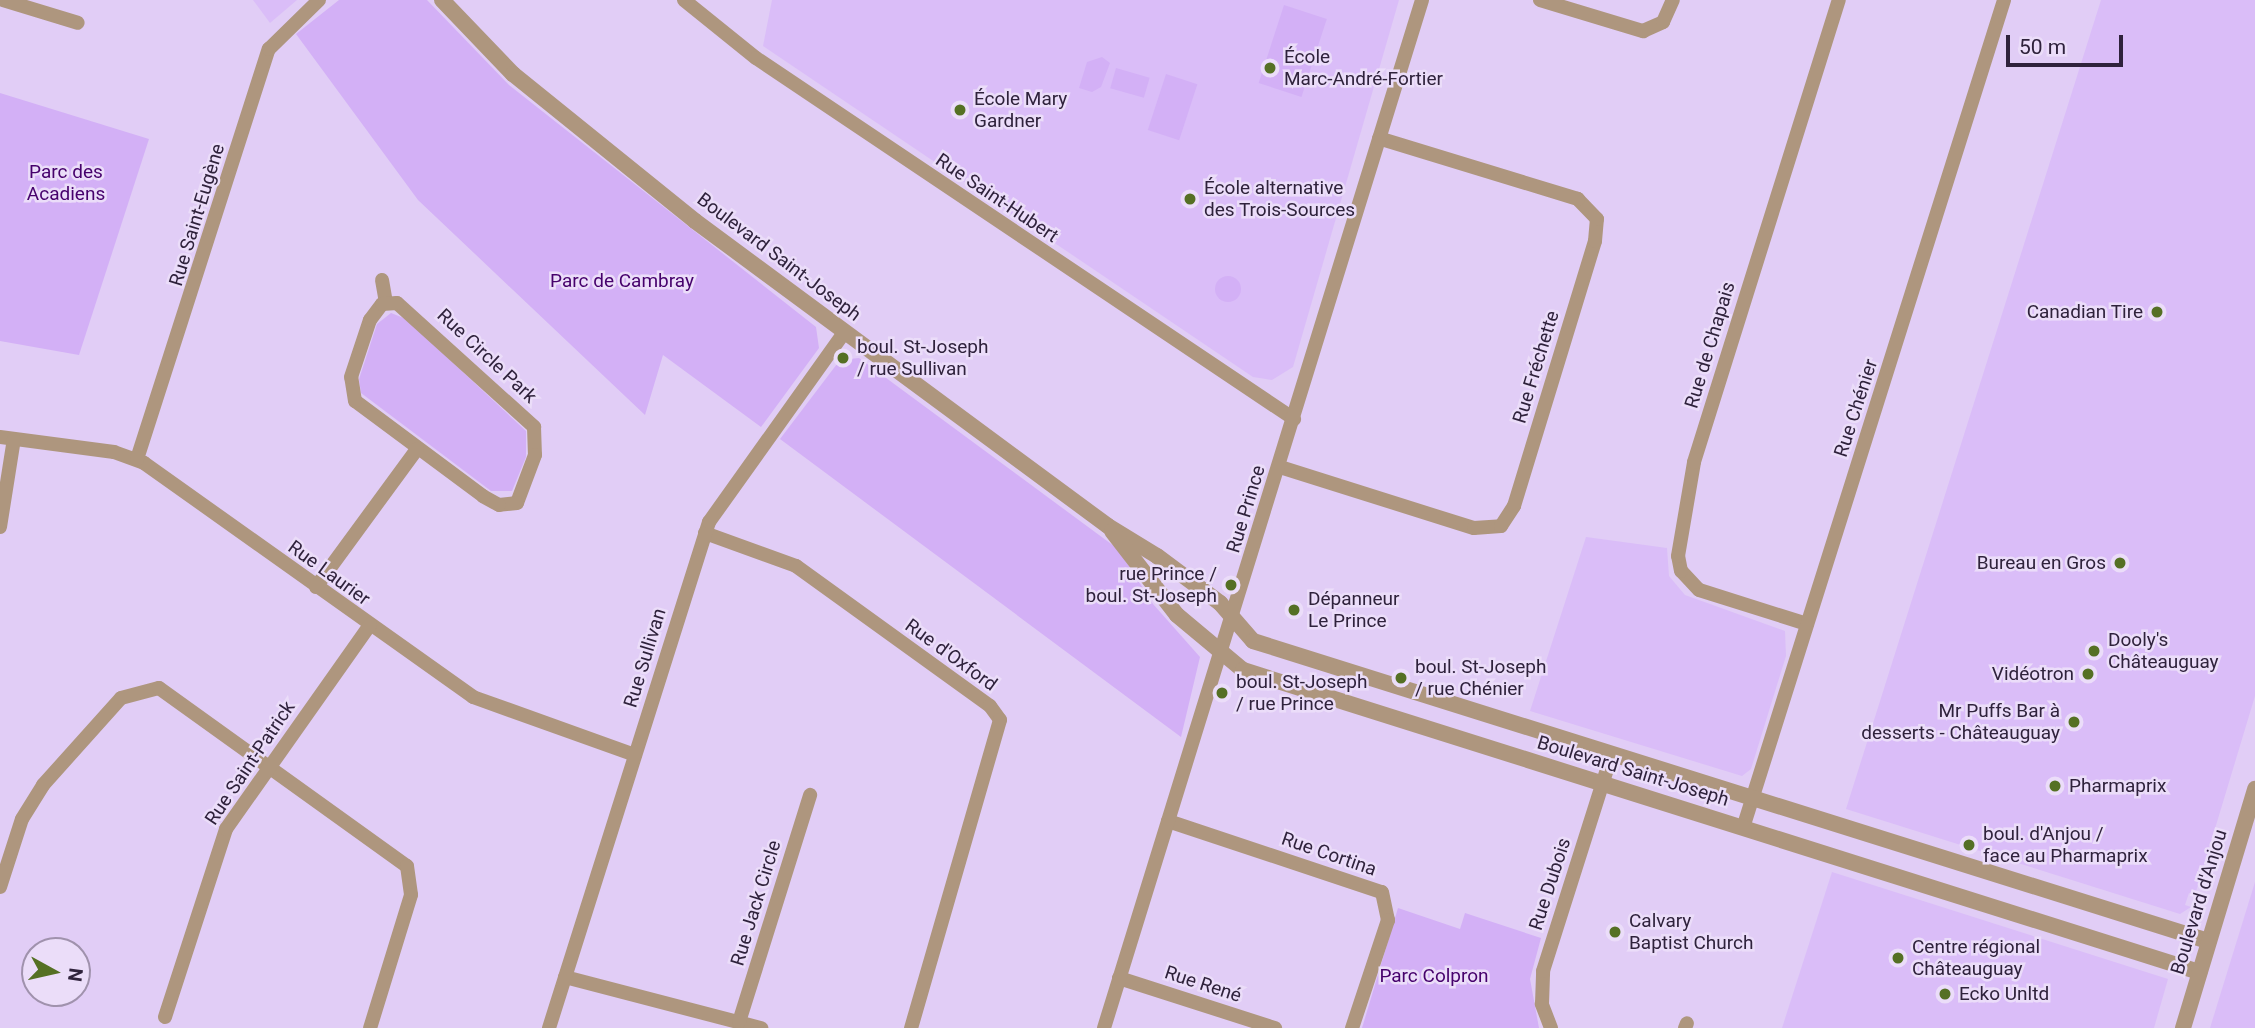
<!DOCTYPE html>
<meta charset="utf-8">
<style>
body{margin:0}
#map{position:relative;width:2255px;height:1028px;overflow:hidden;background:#e1cdf6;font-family:Roboto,sans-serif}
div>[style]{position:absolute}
.built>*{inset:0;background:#dabdf8}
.green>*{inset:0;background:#d3b0f6;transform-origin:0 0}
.round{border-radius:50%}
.minor>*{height:14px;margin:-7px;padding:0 7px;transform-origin:7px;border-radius:7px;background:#ae967e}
.tertiary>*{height:16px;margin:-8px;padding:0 8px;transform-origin:8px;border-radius:8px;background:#ae967e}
.dots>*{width:19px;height:19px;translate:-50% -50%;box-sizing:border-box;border:4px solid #ebddf9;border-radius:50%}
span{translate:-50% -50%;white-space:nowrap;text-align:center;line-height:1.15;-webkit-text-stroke:5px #ebddf9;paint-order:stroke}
.poi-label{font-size:19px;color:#2f223c}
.left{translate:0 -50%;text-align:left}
.right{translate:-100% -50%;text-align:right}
.park-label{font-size:19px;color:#46016c}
.street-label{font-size:19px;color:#2f223c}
.north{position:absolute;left:21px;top:937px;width:70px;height:70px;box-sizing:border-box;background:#ebddf9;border:2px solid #a092ad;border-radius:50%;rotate:98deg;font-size:19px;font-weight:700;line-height:28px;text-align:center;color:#2f223c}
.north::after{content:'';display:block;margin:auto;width:24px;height:32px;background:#557024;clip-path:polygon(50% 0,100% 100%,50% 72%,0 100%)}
.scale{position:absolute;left:2006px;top:35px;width:117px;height:32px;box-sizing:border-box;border:4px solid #2f223c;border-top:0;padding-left:9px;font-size:21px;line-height:24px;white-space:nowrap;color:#2f223c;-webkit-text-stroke:5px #ebddf9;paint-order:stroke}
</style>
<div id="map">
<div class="built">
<div style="clip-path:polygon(253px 0,297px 0,270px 23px)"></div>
<div style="clip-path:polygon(772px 0,1399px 0,1293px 367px,1272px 380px,1253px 377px,763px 46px)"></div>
<div style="clip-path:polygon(2101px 0,2255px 0,2255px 696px,2195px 895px,2189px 893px,2185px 905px,2191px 907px,2180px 914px,1846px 809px)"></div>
<div style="clip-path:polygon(1586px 537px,1667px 548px,1669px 576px,1685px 595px,1785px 631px,1786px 656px,1751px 769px,1742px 776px,1530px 711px)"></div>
<div style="clip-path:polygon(1832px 872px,2168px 979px,2154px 1028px,1782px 1028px)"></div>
<div style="clip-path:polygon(2255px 882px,2255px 1028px,2210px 1028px)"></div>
</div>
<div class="green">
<div style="clip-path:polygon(339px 0,427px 0,509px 85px,816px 327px,819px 348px,761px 427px,663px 355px,645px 415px,418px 200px,296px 34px)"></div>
<div style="left:1284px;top:5px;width:45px;height:82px;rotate:18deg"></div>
<div style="clip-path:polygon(1102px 57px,1110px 63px,1101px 87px,1092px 92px,1079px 88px,1087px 62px)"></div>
<div style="left:1116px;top:68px;width:35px;height:21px;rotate:16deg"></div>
<div style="left:1166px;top:74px;width:33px;height:59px;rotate:18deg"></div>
<div style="clip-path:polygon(0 93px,149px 139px,79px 355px,0 341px)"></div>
<div class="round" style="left:1215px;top:276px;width:26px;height:26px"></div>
<div style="clip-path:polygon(391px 313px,406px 319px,526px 431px,526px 457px,512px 491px,491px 491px,361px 393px,359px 379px,377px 324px)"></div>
<div style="clip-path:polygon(859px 358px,1118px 549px,1153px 604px,1200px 657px,1181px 737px,780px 439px,840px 360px)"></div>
<div style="clip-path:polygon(1398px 908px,1460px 929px,1465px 913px,1541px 938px,1530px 979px,1539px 1028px,1362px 1028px)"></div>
</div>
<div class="minor">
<div style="left:3px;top:0;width:78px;rotate:17deg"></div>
<div style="left:684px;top:0;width:92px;rotate:38.9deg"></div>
<div style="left:756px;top:58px;width:648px;rotate:33.86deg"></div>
<div style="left:1540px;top:0;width:108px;rotate:16.8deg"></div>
<div style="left:1643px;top:31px;width:22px;rotate:-24deg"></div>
<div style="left:1663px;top:22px;width:24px;rotate:-66deg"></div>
<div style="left:382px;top:280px;width:23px;rotate:80deg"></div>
<div style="left:397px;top:303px;width:185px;rotate:42.1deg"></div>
<div style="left:534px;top:427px;width:28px;rotate:88deg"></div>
<div style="left:535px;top:455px;width:51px;rotate:110.6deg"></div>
<div style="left:517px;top:503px;width:18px;rotate:174deg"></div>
<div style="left:499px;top:505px;width:18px;rotate:-151deg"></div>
<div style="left:483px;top:496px;width:159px;rotate:-143.4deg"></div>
<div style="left:355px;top:401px;width:24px;rotate:-99deg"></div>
<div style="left:351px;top:377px;width:60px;rotate:-71.6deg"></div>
<div style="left:370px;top:320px;width:20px;rotate:-53deg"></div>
<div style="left:382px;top:304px;width:15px;rotate:-4deg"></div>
<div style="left:0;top:437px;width:115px;rotate:7.5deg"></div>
<div style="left:114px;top:452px;width:32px;rotate:20deg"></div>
<div style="left:144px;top:463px;width:404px;rotate:35.4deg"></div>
<div style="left:473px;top:697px;width:172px;rotate:19.7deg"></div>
<div style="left:137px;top:459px;width:431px;rotate:-72.2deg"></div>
<div style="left:269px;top:49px;width:70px;rotate:-44.4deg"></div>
<div style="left:1280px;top:467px;width:203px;rotate:17.5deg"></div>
<div style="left:1474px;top:528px;width:27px;rotate:-4deg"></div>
<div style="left:1501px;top:526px;width:24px;rotate:-57deg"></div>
<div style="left:1514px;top:506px;width:277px;rotate:-73deg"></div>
<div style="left:1595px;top:241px;width:22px;rotate:-85deg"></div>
<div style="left:1597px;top:219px;width:28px;rotate:-134deg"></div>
<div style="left:1578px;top:199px;width:208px;rotate:-163deg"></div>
<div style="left:0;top:527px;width:89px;rotate:-81deg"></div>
<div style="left:705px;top:533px;width:97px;rotate:19.9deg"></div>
<div style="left:796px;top:566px;width:239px;rotate:35.8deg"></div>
<div style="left:990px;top:706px;width:17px;rotate:54deg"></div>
<div style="left:1000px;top:720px;width:321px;rotate:106.1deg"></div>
<div style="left:316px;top:587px;width:171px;rotate:-53.8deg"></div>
<div style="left:1807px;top:624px;width:113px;rotate:-162.5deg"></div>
<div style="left:1699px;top:590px;width:26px;rotate:-133deg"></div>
<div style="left:1681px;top:571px;width:15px;rotate:-101deg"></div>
<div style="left:1678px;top:556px;width:95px;rotate:-80.3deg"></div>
<div style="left:1694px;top:462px;width:484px;rotate:-72.6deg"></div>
<div style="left:1168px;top:821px;width:225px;rotate:18.4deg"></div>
<div style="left:1382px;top:892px;width:29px;rotate:78deg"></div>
<div style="left:1388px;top:920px;width:114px;rotate:108.4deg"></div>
<div style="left:1743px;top:828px;width:868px;rotate:-72.5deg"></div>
<div style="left:0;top:887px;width:71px;rotate:-72.1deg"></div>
<div style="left:22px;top:819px;width:40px;rotate:-58deg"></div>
<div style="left:43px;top:785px;width:117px;rotate:-48.1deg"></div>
<div style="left:121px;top:698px;width:39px;rotate:-15deg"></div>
<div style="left:159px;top:688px;width:305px;rotate:35.7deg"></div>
<div style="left:407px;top:866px;width:29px;rotate:82deg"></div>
<div style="left:411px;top:895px;width:139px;rotate:107.1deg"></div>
<div style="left:565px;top:977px;width:203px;rotate:14.6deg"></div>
<div style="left:1119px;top:978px;width:164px;rotate:17.8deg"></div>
<div style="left:165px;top:1017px;width:198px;rotate:-72deg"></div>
<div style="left:226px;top:829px;width:250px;rotate:-54.8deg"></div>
<div style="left:739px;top:1022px;width:238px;rotate:-72.6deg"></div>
<div style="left:549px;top:1028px;width:531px;rotate:-72.45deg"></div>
<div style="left:709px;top:522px;width:232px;rotate:-54.5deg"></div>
<div style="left:1104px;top:1028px;width:1076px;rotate:-72.81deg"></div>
<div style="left:1551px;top:1028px;width:26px;rotate:-111deg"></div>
<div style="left:1542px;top:1004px;width:33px;rotate:-88deg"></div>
<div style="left:1543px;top:971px;width:228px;rotate:-72.4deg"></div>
<div style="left:1685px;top:1028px;width:5px;rotate:-68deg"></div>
</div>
<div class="tertiary">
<div style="left:442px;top:0;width:103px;rotate:46.2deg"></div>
<div style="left:513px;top:74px;width:234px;rotate:38.9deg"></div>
<div style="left:695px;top:221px;width:513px;rotate:36.45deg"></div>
<div style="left:1108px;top:526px;width:57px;rotate:31.5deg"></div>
<div style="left:1157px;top:556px;width:79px;rotate:36.7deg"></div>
<div style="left:1220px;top:603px;width:50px;rotate:49deg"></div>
<div style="left:1253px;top:641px;width:1001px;rotate:17.44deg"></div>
<div style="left:1112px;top:531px;width:106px;rotate:52.3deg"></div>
<div style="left:1177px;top:615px;width:86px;rotate:39.8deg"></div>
<div style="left:1243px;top:670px;width:1003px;rotate:17.53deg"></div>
<div style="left:2183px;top:1028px;width:250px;rotate:-73.2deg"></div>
</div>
<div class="dots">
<div style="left:1270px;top:68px;background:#557024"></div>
<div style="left:960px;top:110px;background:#557024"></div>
<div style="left:1190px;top:199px;background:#557024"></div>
<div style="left:2157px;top:312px;background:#557024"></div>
<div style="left:843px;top:358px;background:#557024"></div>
<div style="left:2120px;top:563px;background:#557024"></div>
<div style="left:1231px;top:585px;background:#557024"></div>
<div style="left:1294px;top:610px;background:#557024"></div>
<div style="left:2094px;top:651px;background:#557024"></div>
<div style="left:2088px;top:674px;background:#557024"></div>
<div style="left:1401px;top:678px;background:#557024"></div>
<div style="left:1222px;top:693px;background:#557024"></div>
<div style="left:2074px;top:722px;background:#557024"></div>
<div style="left:2055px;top:786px;background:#557024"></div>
<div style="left:1969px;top:845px;background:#557024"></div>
<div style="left:1615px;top:932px;background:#557024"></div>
<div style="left:1898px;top:958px;background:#557024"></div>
<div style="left:1945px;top:994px;background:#557024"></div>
</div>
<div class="poi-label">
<span class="left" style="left:1284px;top:68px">École<br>Marc-André-Fortier</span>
<span class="left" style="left:974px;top:110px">École Mary<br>Gardner</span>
<span class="left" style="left:1204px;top:199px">École alternative<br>des Trois-Sources</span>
<span class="right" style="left:2143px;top:312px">Canadian Tire</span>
<span class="left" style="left:857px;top:358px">boul. St-Joseph<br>/ rue Sullivan</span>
<span class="right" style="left:2106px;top:563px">Bureau en Gros</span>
<span class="right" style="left:1217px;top:585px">rue Prince /<br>boul. St-Joseph</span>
<span class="left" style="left:1308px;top:610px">Dépanneur<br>Le Prince</span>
<span class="left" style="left:2108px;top:651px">Dooly's<br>Châteauguay</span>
<span class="left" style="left:1415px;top:678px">boul. St-Joseph<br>/ rue Chénier</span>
<span class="right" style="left:2074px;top:674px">Vidéotron</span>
<span class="left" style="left:1236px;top:693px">boul. St-Joseph<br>/ rue Prince</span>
<span class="right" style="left:2060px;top:722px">Mr Puffs Bar à<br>desserts - Châteauguay</span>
<span class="left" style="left:2069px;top:786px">Pharmaprix</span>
<span class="left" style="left:1983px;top:845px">boul. d'Anjou /<br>face au Pharmaprix</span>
<span class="left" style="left:1629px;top:932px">Calvary<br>Baptist Church</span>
<span class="left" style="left:1912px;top:958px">Centre régional<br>Châteauguay</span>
<span class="left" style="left:1959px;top:994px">Ecko Unltd</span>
</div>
<div class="park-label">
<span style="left:66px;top:183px">Parc des<br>Acadiens</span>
<span style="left:622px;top:281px">Parc de Cambray</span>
<span style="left:1434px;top:976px">Parc Colpron</span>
</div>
<div class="street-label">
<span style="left:997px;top:198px;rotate:34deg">Rue Saint-Hubert</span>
<span style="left:197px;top:215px;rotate:-73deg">Rue Saint-Eugène</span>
<span style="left:779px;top:257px;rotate:37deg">Boulevard Saint-Joseph</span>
<span style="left:1710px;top:345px;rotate:-73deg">Rue de Chapais</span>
<span style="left:487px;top:356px;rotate:43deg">Rue Circle Park</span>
<span style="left:1536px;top:367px;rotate:-73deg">Rue Fréchette</span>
<span style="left:1856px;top:408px;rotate:-72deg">Rue Chénier</span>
<span style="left:1246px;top:509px;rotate:-73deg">Rue Prince</span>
<span style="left:329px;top:573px;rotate:36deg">Rue Laurier</span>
<span style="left:951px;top:655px;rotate:36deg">Rue d'Oxford</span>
<span style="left:645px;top:658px;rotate:-73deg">Rue Sullivan</span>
<span style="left:250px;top:763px;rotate:-56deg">Rue Saint-Patrick</span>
<span style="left:1633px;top:771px;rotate:17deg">Boulevard Saint-Joseph</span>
<span style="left:1329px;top:854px;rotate:19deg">Rue Cortina</span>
<span style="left:1550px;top:884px;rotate:-72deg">Rue Dubois</span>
<span style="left:2199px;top:902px;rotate:-73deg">Boulevard d'Anjou</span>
<span style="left:756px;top:903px;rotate:-73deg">Rue Jack Circle</span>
<span style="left:1203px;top:984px;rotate:18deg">Rue René</span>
</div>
<div class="north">N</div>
<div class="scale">50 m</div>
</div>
